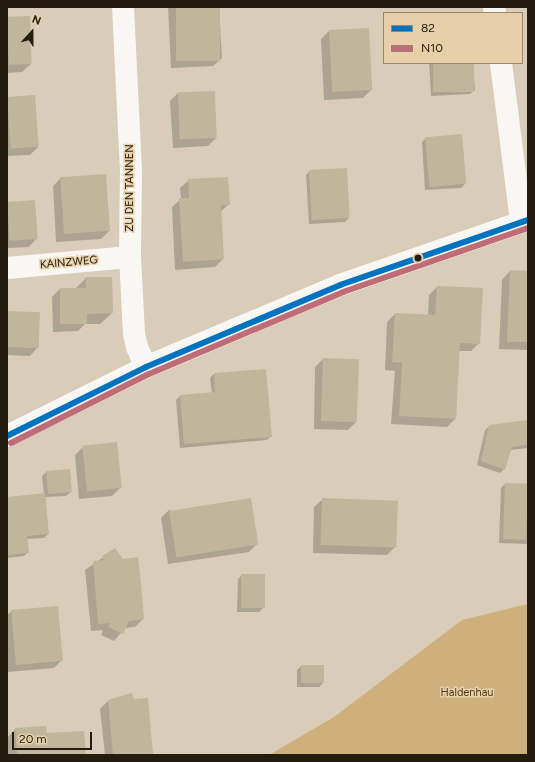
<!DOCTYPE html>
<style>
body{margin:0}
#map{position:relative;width:535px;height:762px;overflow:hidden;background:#d9ccb8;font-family:Figtree,sans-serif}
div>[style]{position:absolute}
.green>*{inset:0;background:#ceb07d}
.shadow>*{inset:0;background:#0003}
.building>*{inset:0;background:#bfb69b;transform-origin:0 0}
.minor>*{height:22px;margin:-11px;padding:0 11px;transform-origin:11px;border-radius:11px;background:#f9f7f4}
.bus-1>*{height:6px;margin:-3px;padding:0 3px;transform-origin:3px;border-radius:3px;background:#0073c0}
.bus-2>*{height:6px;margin:-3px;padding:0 3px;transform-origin:3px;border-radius:3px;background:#bd6c78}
.dots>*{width:11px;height:11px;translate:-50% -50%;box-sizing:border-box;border:2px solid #e7cfaa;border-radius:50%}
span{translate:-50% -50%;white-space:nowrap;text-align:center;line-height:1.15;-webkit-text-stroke:3px #e7cfaa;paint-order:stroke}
.street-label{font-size:11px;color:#241c0e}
.park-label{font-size:11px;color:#4e3916}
.frame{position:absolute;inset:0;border:8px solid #241c0e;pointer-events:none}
.legend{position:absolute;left:383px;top:12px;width:140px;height:52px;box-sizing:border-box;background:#e7cfaa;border:1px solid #99876c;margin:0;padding:5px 7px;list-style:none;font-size:12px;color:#241c0e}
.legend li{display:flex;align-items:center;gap:8px;height:20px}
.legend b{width:20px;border:1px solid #99876c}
.north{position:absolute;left:12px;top:12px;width:40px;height:40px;-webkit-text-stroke:3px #e7cfaa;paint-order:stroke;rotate:21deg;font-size:11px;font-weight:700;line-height:16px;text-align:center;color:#241c0e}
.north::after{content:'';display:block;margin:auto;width:14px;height:18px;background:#241c0e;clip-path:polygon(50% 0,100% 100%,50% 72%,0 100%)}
.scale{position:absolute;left:12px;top:732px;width:80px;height:18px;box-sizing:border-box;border:2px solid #241c0e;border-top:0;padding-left:5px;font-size:12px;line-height:14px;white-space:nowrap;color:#241c0e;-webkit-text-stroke:3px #e7cfaa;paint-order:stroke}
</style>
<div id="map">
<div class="green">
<div style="clip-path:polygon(528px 604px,528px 755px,269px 755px,334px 717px,462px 620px)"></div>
</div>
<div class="shadow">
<div style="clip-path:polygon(168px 7px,219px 7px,222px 58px,213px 66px,171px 68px)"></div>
<div style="clip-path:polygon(7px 18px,31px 64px,22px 72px,7px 73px)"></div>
<div style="clip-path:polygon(329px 31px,371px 90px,363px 98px,324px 100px,321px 39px)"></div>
<div style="clip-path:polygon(429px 63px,473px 63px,475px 90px,470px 94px,431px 96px)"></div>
<div style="clip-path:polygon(214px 92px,216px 138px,208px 146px,173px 148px,170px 101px,178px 93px)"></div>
<div style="clip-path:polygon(7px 98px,38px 147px,30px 155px,7px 156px)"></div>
<div style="clip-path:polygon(426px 138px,465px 184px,461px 188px,425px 190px,422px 142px)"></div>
<div style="clip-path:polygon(310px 171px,349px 218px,345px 222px,309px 224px,306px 175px)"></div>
<div style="clip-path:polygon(61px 178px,109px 231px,101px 239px,56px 242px,53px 186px)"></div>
<div style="clip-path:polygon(189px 180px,229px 204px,220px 212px,223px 259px,215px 267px,175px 270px,172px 207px,181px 199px,180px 188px)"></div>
<div style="clip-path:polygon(7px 203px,37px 238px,29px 247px,7px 248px)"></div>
<div style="clip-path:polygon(510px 271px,528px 272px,528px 350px,499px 349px,502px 280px)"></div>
<div style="clip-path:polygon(86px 278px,112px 313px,100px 324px,85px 324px,78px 331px,53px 332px,52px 297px,60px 289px,75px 289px)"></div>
<div style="clip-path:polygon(437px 287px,479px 343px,471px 351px,459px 351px,455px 419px,447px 427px,391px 424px,395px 371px,385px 370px,387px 322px,395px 314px,428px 316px,429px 295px)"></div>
<div style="clip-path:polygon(7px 313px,38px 347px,30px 356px,7px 355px)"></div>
<div style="clip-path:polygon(323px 359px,356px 422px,348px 430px,314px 429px,315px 367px)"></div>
<div style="clip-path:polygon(214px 374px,271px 436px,267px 440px,180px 448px,176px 400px,180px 396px,212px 393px,210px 378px)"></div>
<div style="clip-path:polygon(528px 421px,528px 448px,510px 450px,504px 469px,500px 473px,477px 465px,485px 430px,490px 426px)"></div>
<div style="clip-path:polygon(83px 447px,120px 488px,112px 496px,79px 499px,75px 455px)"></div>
<div style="clip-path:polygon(46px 472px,71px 492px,66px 496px,45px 497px,48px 534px,44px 538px,27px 539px,28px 552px,24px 556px,7px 558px,7px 498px,44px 495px,42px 476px)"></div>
<div style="clip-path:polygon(505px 484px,528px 485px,528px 544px,499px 543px,501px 488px)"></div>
<div style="clip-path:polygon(323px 499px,395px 547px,387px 555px,313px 553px,314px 507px)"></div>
<div style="clip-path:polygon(169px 510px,257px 544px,249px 552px,168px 564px,161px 518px)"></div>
<div style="clip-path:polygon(115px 549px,143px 619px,135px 627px,125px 628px,114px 641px,101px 635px,103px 630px,91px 631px,85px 570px)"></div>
<div style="clip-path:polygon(242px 575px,263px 608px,259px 612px,237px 612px,238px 579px)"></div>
<div style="clip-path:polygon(12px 611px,62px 660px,54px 668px,8px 672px,7px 615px)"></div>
<div style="clip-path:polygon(301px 666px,323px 683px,319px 687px,297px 687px,297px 670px)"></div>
<div style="clip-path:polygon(109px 700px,152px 755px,105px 755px,100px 709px)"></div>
<div style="clip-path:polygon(15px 729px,46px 735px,85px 755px,7px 755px,7px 738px)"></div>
</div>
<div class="building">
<div style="left:176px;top:7px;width:44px;height:54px"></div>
<div style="left:30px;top:16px;width:48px;height:23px;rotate:88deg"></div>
<div style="left:369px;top:28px;width:62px;height:40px;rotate:87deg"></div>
<div style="left:433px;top:63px;width:41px;height:29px"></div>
<div style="left:215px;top:91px;width:47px;height:37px;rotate:88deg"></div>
<div style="left:35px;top:95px;width:52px;height:28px;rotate:86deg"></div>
<div style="left:462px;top:134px;width:50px;height:37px;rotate:85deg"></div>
<div style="left:347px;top:168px;width:50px;height:38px;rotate:87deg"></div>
<div style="left:106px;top:174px;width:57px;height:46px;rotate:86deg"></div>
<div style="clip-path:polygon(228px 177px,230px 205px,221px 205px,224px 259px,183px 262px,179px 198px,189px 198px,188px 179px)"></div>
<div style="left:35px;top:200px;width:39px;height:28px;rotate:86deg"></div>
<div style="clip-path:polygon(510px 270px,528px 271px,528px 342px,507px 342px)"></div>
<div style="clip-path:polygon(86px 277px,112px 277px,113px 313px,87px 314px,87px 324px,60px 324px,60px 288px,86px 288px)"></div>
<div style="clip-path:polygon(437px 286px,483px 288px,480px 344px,460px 343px,456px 419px,399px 416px,402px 363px,392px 362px,395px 313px,435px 315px)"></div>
<div style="left:7px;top:311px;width:33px;height:36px;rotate:2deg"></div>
<div style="left:323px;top:358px;width:36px;height:63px;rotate:2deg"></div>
<div style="clip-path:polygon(266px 369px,272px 437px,184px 444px,180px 395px,215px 392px,214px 373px)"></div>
<div style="clip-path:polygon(528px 420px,528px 445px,512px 447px,505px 470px,481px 461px,489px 425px)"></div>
<div style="left:117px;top:442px;width:46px;height:35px;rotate:84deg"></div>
<div style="left:70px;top:469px;width:23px;height:24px;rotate:85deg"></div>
<div style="left:505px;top:483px;width:23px;height:56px;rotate:2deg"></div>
<div style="clip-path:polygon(45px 493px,49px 534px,27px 536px,29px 553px,7px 555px,7px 497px)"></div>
<div style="left:251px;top:498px;width:47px;height:83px;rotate:81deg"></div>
<div style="left:322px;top:498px;width:76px;height:47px;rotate:2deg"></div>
<div style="clip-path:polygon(115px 548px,123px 559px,138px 557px,140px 574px,144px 619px,129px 621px,123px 634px,108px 627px,110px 623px,98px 624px,93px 561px,104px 560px,102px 556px)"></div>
<div style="left:241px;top:574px;width:24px;height:34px"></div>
<div style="left:58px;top:606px;width:55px;height:47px;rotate:85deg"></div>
<div style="left:301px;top:665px;width:23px;height:18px"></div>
<div style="clip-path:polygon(132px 693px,134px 699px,148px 698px,153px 755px,113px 755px,108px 700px)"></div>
<div style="clip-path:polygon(46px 726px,47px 733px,84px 731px,86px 755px,17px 755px,15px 728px)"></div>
</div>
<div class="minor">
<div style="left:123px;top:7px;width:164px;rotate:87.2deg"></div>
<div style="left:131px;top:171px;width:86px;rotate:90.7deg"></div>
<div style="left:130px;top:257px;width:76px;rotate:87deg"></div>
<div style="left:134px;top:333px;width:14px;rotate:78deg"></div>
<div style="left:137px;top:347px;width:22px;rotate:66deg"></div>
<div style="left:494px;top:7px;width:6px;rotate:81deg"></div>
<div style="left:501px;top:63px;width:159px;rotate:82.8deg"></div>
<div style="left:7px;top:268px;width:123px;rotate:-5.1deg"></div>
<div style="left:7px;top:436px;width:155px;rotate:-26.4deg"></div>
<div style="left:146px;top:367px;width:211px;rotate:-22.9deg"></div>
<div style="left:340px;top:285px;width:199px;rotate:-19.1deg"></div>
</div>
<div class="bus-1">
<div style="left:7px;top:436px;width:155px;rotate:-26.4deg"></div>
<div style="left:146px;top:367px;width:211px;rotate:-22.9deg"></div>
<div style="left:340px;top:285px;width:199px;rotate:-19.1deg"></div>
</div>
<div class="bus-2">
<div style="left:11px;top:443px;width:154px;rotate:-26.6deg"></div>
<div style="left:149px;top:374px;width:211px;rotate:-22.9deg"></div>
<div style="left:343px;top:292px;width:196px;rotate:-19.1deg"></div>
</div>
<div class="dots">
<div style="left:418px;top:258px;background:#241c0e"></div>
</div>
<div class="street-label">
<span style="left:130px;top:188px;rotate:-90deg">ZU DEN TANNEN</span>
<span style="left:69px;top:263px;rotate:-5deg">KAINZWEG</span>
</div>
<div class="park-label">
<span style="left:467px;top:693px">Haldenhau</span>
</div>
<div class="frame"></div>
<ul class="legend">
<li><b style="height:5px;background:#0073c0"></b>82</li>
<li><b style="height:5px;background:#bd6c78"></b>N10</li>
</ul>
<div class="north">N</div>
<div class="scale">20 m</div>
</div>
